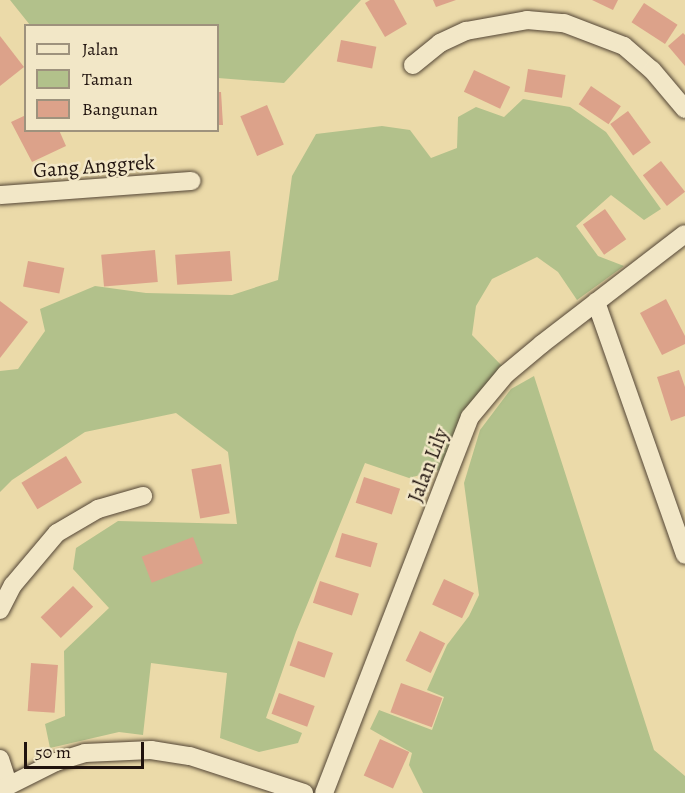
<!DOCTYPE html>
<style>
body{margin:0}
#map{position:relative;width:685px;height:793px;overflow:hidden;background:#ebdaa9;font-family:Alegreya,serif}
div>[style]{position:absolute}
.green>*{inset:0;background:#b2c18b}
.building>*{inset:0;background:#dca28a;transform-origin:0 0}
.roads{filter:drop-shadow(0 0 2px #534535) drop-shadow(0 0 2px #534535)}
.street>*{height:18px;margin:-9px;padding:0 9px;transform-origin:9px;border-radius:9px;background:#f2e7c7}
span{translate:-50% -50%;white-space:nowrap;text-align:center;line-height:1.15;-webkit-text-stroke:5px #f2e7c7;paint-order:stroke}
.street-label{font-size:21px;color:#20130e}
.legend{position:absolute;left:24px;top:24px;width:195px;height:108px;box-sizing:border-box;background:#f2e7c7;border:2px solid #9e927d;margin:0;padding:8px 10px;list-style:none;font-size:18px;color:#20130e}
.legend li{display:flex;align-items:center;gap:12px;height:30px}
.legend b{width:30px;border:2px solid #9e927d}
.scale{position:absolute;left:24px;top:742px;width:120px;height:27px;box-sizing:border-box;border:3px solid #20130e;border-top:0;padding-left:8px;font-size:18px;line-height:21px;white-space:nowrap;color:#20130e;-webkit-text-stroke:4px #f2e7c7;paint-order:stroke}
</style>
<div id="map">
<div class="green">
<i style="clip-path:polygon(10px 0,361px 0,284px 83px,218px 78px,218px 26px,30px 25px)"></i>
<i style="clip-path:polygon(523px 99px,570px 107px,606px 132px,661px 209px,644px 220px,611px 195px,576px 226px,598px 256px,624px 266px,577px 300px,558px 272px,537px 257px,492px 279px,476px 306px,472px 335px,502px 366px,462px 415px,439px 470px,409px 478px,365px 463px,296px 632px,266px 718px,302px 733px,298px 743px,259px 752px,220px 738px,227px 673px,151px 663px,143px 735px,119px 732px,50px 748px,45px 724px,65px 716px,64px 651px,109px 608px,73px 569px,76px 548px,118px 521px,237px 524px,228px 452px,176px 413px,85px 432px,12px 480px,0 492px,0 371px,18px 369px,45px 331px,40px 309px,95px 286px,146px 293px,232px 295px,278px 280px,292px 176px,316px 134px,382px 126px,410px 130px,431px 158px,457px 148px,458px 117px,476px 107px,504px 117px)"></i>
<i style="clip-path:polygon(534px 376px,654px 750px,685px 776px,685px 793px,423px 793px,409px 765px,412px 753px,370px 729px,379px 710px,432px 730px,444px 697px,427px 690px,447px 645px,469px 616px,479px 595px,464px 483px,480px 430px,511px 389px)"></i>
</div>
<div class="building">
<i style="clip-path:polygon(370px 0,394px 0,407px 24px,385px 37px,365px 3px)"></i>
<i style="clip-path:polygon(433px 0,456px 0,436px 7px)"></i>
<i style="clip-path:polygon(592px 0,618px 0,613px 10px)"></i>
<i style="left:644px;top:3px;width:40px;height:23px;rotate:33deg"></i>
<i style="clip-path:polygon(683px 33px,685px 35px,685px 66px,668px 46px)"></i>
<i style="clip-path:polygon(0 36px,24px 67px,0 86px)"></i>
<i style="left:341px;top:40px;width:36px;height:22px;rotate:11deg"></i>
<i style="left:528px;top:69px;width:38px;height:23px;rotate:9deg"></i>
<i style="left:474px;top:70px;width:40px;height:24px;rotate:25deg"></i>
<i style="left:591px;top:86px;width:36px;height:22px;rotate:34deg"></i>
<i style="clip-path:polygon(218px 92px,221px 92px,223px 125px,218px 125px)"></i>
<i style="left:267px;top:105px;width:43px;height:29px;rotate:67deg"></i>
<i style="left:628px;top:111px;width:39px;height:22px;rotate:54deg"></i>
<i style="clip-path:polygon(26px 115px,26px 130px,59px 130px,66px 146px,32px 162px,11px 122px)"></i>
<i style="left:661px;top:161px;width:39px;height:23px;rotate:52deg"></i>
<i style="left:605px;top:209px;width:37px;height:27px;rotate:55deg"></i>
<i style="left:155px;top:250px;width:32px;height:54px;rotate:85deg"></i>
<i style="left:230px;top:251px;width:30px;height:55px;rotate:86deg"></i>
<i style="left:28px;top:261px;width:37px;height:26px;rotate:11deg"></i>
<i style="clip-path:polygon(666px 299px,685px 336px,685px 344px,662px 355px,640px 313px)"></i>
<i style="clip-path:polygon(0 301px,28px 322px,0 358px)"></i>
<i style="clip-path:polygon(679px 370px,685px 387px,685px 416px,671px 421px,657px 377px)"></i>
<i style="left:66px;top:456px;width:31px;height:52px;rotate:59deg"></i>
<i style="left:221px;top:464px;width:50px;height:30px;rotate:80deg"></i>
<i style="left:364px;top:477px;width:38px;height:27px;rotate:18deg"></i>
<i style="left:342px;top:533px;width:37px;height:25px;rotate:16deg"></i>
<i style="left:193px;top:537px;width:28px;height:55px;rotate:69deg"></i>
<i style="left:444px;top:579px;width:33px;height:28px;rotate:25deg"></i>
<i style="left:320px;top:581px;width:41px;height:23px;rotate:18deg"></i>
<i style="left:73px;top:586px;width:29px;height:45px;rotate:46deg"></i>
<i style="left:420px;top:631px;width:28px;height:33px;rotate:26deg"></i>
<i style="left:298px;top:641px;width:37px;height:26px;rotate:19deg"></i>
<i style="left:31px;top:663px;width:27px;height:48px;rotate:4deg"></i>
<i style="left:401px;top:683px;width:44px;height:31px;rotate:20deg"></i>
<i style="left:279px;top:693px;width:38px;height:22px;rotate:20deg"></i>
<i style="left:380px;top:739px;width:32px;height:40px;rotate:24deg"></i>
</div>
<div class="roads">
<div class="street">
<i style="left:413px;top:65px;width:35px;rotate:-39deg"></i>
<i style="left:440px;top:43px;width:29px;rotate:-25deg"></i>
<i style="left:466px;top:31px;width:62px;rotate:-10.2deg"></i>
<i style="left:527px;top:20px;width:37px;rotate:5deg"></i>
<i style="left:564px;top:23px;width:64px;rotate:21deg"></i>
<i style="left:624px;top:46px;width:37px;rotate:41deg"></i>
<i style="left:652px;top:70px;width:51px;rotate:49.8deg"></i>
<i style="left:0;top:195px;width:192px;rotate:-4.2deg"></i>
<i style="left:596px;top:302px;width:268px;rotate:70.6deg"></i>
<i style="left:0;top:610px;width:28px;rotate:-63deg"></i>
<i style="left:13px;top:585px;width:68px;rotate:-49.8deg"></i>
<i style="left:57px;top:533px;width:48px;rotate:-30.3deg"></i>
<i style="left:98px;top:509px;width:47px;rotate:-16.1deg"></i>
<i style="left:0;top:759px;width:26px;rotate:72deg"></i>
<i style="left:0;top:790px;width:63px;rotate:-26.6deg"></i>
<i style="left:56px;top:762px;width:30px;rotate:-17deg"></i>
<i style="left:85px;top:753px;width:66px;rotate:-2.6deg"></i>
<i style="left:151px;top:750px;width:39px;rotate:9deg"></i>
<i style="left:190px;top:756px;width:120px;rotate:18deg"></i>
<i style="left:324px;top:793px;width:403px;rotate:-68.8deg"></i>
<i style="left:470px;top:417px;width:56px;rotate:-50.1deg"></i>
<i style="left:506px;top:374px;width:47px;rotate:-39.8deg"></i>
<i style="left:542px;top:344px;width:180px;rotate:-37.6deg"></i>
</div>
</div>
<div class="street-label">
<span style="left:94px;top:166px;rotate:-4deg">Gang Anggrek</span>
<span style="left:428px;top:465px;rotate:-69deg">Jalan Lily</span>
</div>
<ul class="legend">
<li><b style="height:8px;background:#f2e7c7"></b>Jalan</li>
<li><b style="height:16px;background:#b2c18b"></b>Taman</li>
<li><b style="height:16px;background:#dca28a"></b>Bangunan</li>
</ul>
<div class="scale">50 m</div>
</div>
